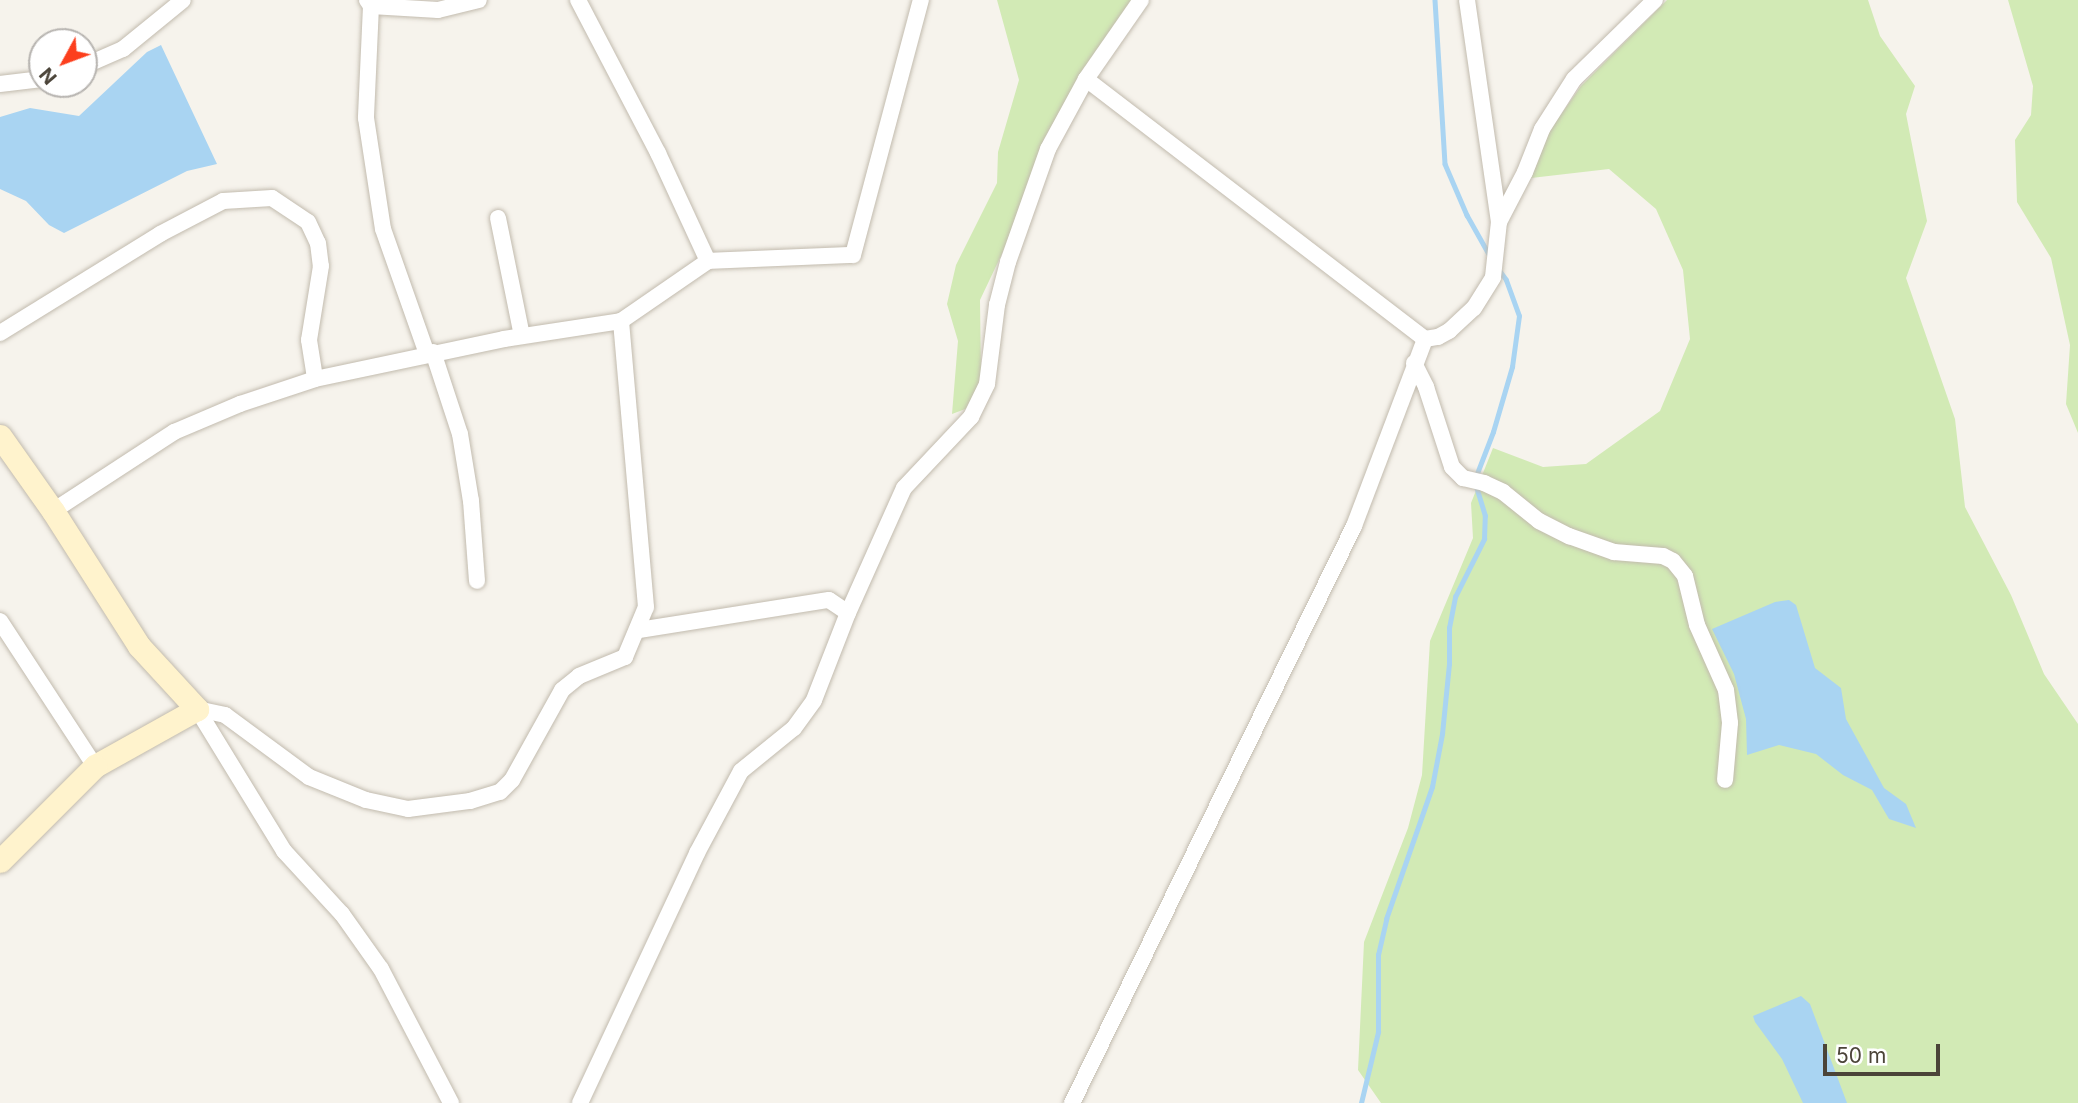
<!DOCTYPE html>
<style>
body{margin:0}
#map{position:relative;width:2078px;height:1103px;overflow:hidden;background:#f6f3ec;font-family:Inter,sans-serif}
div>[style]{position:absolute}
.green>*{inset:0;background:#d2eab5}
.water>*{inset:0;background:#a9d4f2}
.stream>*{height:4.5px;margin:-2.25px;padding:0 2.25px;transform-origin:2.25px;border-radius:2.25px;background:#a9d4f2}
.roads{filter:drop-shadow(0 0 2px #c2bbae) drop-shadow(0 0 2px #c2bbae)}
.street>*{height:16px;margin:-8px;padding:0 8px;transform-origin:8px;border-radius:8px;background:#fff}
.secondary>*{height:23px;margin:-11.5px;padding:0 11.5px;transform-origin:11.5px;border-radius:11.5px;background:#fff3cd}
span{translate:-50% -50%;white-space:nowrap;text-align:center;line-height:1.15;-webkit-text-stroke:7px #fff;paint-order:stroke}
.north{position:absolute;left:28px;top:28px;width:70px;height:70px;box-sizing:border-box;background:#fff;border:2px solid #b7b4b0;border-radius:50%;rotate:229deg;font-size:19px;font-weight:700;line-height:28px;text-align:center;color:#4b4439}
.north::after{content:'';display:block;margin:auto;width:24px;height:32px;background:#fc3f1d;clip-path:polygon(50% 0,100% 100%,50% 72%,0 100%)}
.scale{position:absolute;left:1823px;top:1044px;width:117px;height:32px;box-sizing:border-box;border:4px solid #4b4439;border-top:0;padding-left:9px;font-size:21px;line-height:24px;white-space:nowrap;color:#4b4439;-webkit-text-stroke:5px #fff;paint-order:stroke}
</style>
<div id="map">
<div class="green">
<i style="clip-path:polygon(997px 0,1134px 0,1082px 74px,1044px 139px,1018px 220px,980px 300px,981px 381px,968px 408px,952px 414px,958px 341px,947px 304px,956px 265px,997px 183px,998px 152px,1019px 80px)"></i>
<i style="clip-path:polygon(1667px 0,1868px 0,1880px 36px,1915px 86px,1906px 114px,1927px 221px,1906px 278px,1955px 419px,1965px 507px,2011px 595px,2044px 674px,2078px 724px,2078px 1103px,1381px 1103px,1358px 1070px,1364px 942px,1408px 828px,1422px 775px,1430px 641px,1473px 538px,1471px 503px,1493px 448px,1543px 467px,1586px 464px,1660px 411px,1690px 339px,1683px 270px,1656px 209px,1609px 169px,1531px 178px,1550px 130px,1581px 86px)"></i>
<i style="clip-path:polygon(2008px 0,2078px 0,2078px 433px,2066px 404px,2070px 345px,2051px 258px,2017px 202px,2015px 140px,2031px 115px,2033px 86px)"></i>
</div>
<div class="water">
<i style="clip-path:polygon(161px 45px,217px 164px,187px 171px,64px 233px,49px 225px,26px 201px,0 189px,0 117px,30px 108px,79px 116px,147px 52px)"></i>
<i style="clip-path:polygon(1789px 600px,1796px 605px,1815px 668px,1841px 688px,1846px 719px,1884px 788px,1906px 804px,1916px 828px,1889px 819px,1872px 790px,1843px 775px,1816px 754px,1779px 745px,1747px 755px,1746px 719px,1734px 674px,1712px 629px,1775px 602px)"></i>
<i style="clip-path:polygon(1801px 996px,1810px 1004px,1847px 1103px,1803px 1103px,1782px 1059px,1755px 1022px,1753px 1016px)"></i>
</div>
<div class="stream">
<i style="left:1435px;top:0;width:164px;rotate:86.5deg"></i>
<i style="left:1445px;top:164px;width:56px;rotate:66.7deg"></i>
<i style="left:1467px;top:215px;width:47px;rotate:60.7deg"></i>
<i style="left:1476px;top:476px;width:47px;rotate:-68.9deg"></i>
<i style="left:1493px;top:432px;width:68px;rotate:-73.7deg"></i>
<i style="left:1512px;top:367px;width:51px;rotate:-82.2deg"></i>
<i style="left:1519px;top:316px;width:38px;rotate:-110deg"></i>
<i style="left:1506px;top:280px;width:14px;rotate:-126deg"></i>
<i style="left:1361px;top:1103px;width:73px;rotate:-76.5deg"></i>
<i style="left:1378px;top:1032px;width:77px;rotate:-90deg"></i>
<i style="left:1378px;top:955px;width:37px;rotate:-77deg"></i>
<i style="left:1386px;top:919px;width:140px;rotate:-70.8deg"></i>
<i style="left:1432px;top:787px;width:54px;rotate:-79.3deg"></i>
<i style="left:1442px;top:734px;width:70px;rotate:-84.3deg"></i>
<i style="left:1449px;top:664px;width:36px;rotate:-90deg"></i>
<i style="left:1449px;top:628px;width:32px;rotate:-79deg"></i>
<i style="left:1455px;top:597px;width:65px;rotate:-63.4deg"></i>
<i style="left:1484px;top:539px;width:23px;rotate:-88deg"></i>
<i style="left:1485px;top:516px;width:34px;rotate:-107deg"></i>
</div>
<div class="roads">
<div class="street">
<i style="left:367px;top:0;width:7px;rotate:56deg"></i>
<i style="left:371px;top:6px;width:112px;rotate:92.6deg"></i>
<i style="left:366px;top:118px;width:112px;rotate:81.3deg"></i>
<i style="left:383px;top:229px;width:133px;rotate:70.6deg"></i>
<i style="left:578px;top:0;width:173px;rotate:62.4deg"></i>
<i style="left:658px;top:153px;width:119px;rotate:65.2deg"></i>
<i style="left:371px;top:6px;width:67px;rotate:3.4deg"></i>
<i style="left:438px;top:10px;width:42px;rotate:-13.7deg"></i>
<i style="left:84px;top:66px;width:43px;rotate:-23.6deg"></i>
<i style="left:123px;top:49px;width:77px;rotate:-39.2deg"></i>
<i style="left:1086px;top:79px;width:427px;rotate:37.5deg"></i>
<i style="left:1425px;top:339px;width:13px;rotate:-9deg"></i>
<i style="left:1438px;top:337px;width:13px;rotate:-29deg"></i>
<i style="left:1449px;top:331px;width:34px;rotate:-43deg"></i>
<i style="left:1474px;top:308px;width:36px;rotate:-58deg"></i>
<i style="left:1493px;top:277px;width:55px;rotate:-83.8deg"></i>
<i style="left:1499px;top:222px;width:224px;rotate:-98.2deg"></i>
<i style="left:0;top:84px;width:42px;rotate:-6.8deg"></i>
<i style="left:498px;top:218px;width:120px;rotate:78.5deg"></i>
<i style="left:1499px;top:222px;width:56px;rotate:-62.5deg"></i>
<i style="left:1525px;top:172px;width:46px;rotate:-68.4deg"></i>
<i style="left:1542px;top:129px;width:59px;rotate:-57.4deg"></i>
<i style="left:1574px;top:79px;width:113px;rotate:-44.3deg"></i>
<i style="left:0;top:333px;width:188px;rotate:-31.7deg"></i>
<i style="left:160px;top:234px;width:71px;rotate:-27.6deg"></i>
<i style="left:223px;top:201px;width:49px;rotate:-3.5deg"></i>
<i style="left:272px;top:198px;width:43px;rotate:33.7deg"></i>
<i style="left:308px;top:222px;width:23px;rotate:65deg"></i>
<i style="left:318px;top:243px;width:23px;rotate:83deg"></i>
<i style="left:321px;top:266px;width:75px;rotate:99.2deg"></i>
<i style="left:309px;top:340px;width:39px;rotate:81deg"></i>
<i style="left:433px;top:352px;width:86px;rotate:71.8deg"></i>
<i style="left:460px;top:434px;width:68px;rotate:80.7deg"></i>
<i style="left:471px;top:501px;width:80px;rotate:85.7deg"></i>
<i style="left:1414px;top:363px;width:27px;rotate:63deg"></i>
<i style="left:1426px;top:387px;width:84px;rotate:72deg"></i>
<i style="left:1452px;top:467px;width:16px;rotate:45deg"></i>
<i style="left:1463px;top:478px;width:22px;rotate:13deg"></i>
<i style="left:1484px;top:483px;width:21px;rotate:25deg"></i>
<i style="left:1503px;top:492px;width:46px;rotate:38.9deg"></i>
<i style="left:1539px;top:521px;width:34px;rotate:27deg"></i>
<i style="left:1569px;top:536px;width:48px;rotate:19.6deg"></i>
<i style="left:1614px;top:552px;width:49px;rotate:4.7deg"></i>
<i style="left:1663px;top:556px;width:11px;rotate:27deg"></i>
<i style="left:1673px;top:561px;width:19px;rotate:51deg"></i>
<i style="left:1685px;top:576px;width:50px;rotate:76.2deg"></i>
<i style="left:1697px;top:625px;width:71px;rotate:66deg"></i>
<i style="left:1726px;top:690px;width:33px;rotate:83deg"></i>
<i style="left:1730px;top:723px;width:57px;rotate:95deg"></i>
<i style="left:53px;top:511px;width:145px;rotate:-33.1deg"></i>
<i style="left:174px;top:432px;width:72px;rotate:-23deg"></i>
<i style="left:240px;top:404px;width:79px;rotate:-18.4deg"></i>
<i style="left:315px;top:379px;width:193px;rotate:-11.9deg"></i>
<i style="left:504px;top:339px;width:118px;rotate:-8.7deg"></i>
<i style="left:621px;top:321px;width:106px;rotate:-34.6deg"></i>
<i style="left:708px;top:261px;width:145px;rotate:-2.4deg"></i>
<i style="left:853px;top:255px;width:264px;rotate:-75.1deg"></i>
<i style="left:0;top:621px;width:173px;rotate:56.8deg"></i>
<i style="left:639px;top:630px;width:192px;rotate:-9deg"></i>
<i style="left:829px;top:600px;width:23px;rotate:34deg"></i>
<i style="left:197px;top:709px;width:29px;rotate:12deg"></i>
<i style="left:225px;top:715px;width:104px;rotate:36.4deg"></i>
<i style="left:309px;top:777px;width:61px;rotate:22deg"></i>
<i style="left:366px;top:800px;width:43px;rotate:12.1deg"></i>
<i style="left:408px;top:809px;width:63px;rotate:-7.4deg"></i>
<i style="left:470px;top:801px;width:31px;rotate:-17deg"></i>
<i style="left:500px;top:792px;width:17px;rotate:-45deg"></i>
<i style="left:512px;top:780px;width:103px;rotate:-60.9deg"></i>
<i style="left:562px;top:690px;width:22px;rotate:-39deg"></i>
<i style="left:579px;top:676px;width:50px;rotate:-22.4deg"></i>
<i style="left:625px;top:657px;width:54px;rotate:-67.2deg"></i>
<i style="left:646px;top:607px;width:287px;rotate:-95deg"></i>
<i style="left:197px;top:709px;width:167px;rotate:58.5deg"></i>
<i style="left:284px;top:851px;width:86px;rotate:47.4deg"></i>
<i style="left:342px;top:914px;width:67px;rotate:54.7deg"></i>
<i style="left:381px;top:969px;width:151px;rotate:62.4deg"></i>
<i style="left:580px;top:1103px;width:276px;rotate:-64.9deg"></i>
<i style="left:697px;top:853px;width:93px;rotate:-61.8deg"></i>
<i style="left:741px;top:771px;width:68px;rotate:-39.1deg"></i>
<i style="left:794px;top:728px;width:34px;rotate:-54deg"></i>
<i style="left:814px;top:700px;width:93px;rotate:-68.7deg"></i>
<i style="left:848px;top:613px;width:137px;rotate:-65.9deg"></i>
<i style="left:904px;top:488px;width:98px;rotate:-46.7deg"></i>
<i style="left:971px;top:417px;width:37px;rotate:-64deg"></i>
<i style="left:987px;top:384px;width:80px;rotate:-82.8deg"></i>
<i style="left:997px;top:305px;width:44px;rotate:-75.7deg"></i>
<i style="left:1008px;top:262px;width:120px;rotate:-70.5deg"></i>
<i style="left:1048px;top:149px;width:80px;rotate:-61.5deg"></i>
<i style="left:1086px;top:79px;width:96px;rotate:-55.2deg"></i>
<i style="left:1072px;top:1103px;width:642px;rotate:-63.95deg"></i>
<i style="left:1354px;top:526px;width:200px;rotate:-69.2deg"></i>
</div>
<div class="secondary">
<i style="left:0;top:436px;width:92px;rotate:54.8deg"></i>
<i style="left:53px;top:511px;width:160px;rotate:57.5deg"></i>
<i style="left:139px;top:646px;width:86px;rotate:47.4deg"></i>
<i style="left:197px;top:709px;width:117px;rotate:150.8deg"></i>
<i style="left:95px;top:766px;width:134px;rotate:135deg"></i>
</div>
</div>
<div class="north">N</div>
<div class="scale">50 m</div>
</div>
